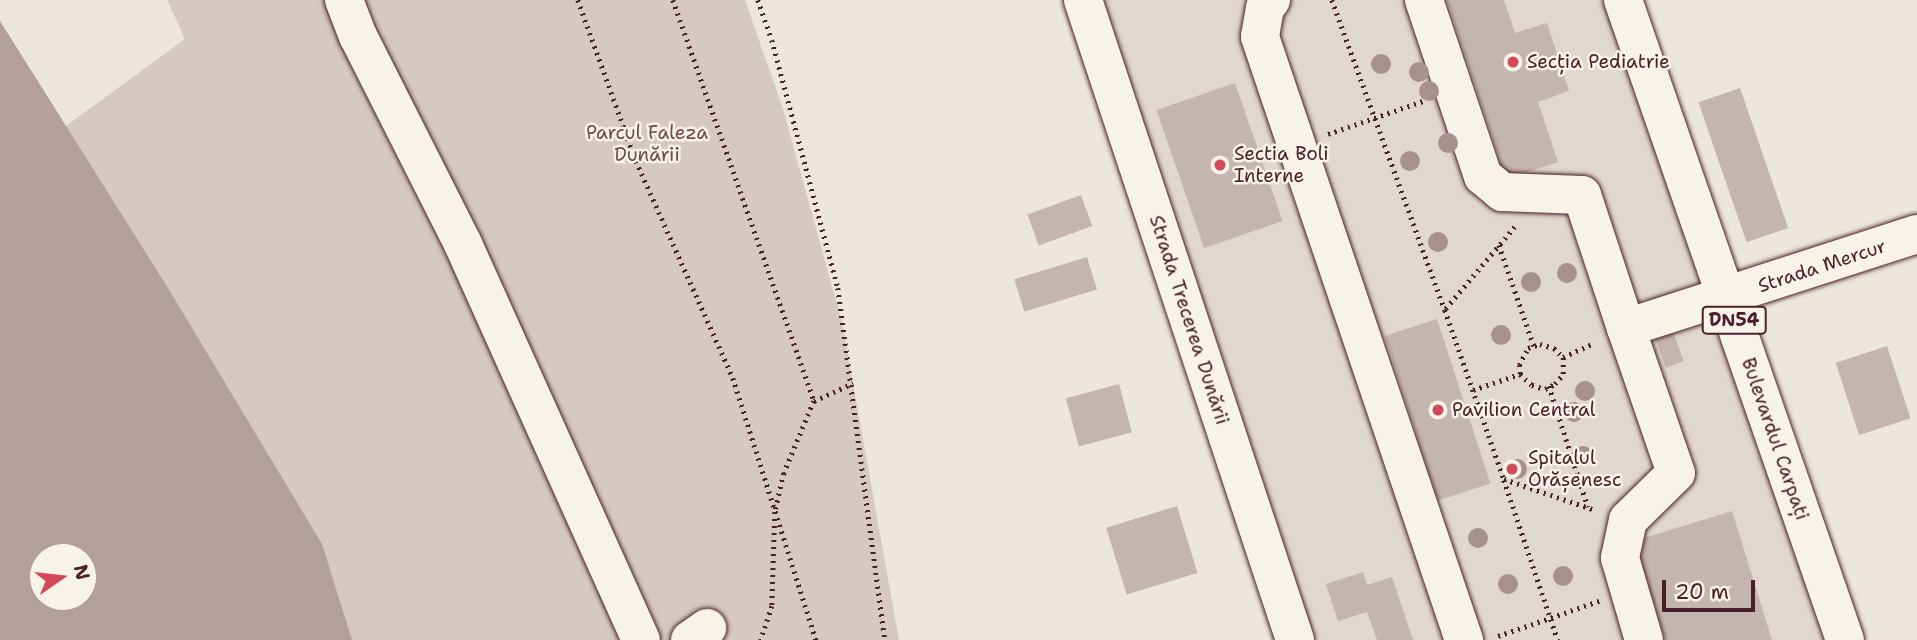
<!DOCTYPE html>
<meta charset="utf-8">
<style>
body{margin:0}
#map{position:relative;width:1917px;height:640px;overflow:hidden;background:#ece6dd;font-family:"Shantell Sans",sans-serif}
div>[style]{position:absolute}
.built>*{inset:0;background:#e0d7d0}
.green>*{inset:0;background:#d5c9c2}
.water>*{inset:0;background:#b39f9d}
.building>*{inset:0;background:#c4b5b0;transform-origin:0 0}
.path>*{height:4.5px;margin-top:-2.25px;transform-origin:0;background:repeating-linear-gradient(90deg,#4a1f2b 0 2px,transparent 0 7px)}
.roads{filter:drop-shadow(0 0 2px #4a1f2b) drop-shadow(0 0 2px #4a1f2b)}
.minor>*{height:38px;margin:-19px;padding:0 19px;transform-origin:19px;border-radius:19px;background:#f7f3e8}
.major>*{height:38px;margin:-19px;padding:0 19px;transform-origin:19px;border-radius:19px;background:#f7f3e8}
.trees>*{width:20px;height:20px;margin:-10px;border-radius:50%;background:#a69090}
.dots>*{width:19px;height:19px;translate:-50% -50%;box-sizing:border-box;border:4px solid #f7f3e8;border-radius:50%}
span{translate:-50% -50%;white-space:nowrap;text-align:center;line-height:1.15;-webkit-text-stroke:5px #f7f3e8;paint-order:stroke}
.shield-label span{padding:2px 5px;background:#f7f3e8;border:2px solid;border-radius:5px;-webkit-text-stroke-width:0}
.shield-label{font-size:18px;color:#4a1f2b;font-weight:700}
.poi-label{font-size:19px;color:#4a1f2b}
.left{translate:0 -50%;text-align:left}
.park-label{font-size:19px;color:#6d4a51}
.street-label{font-size:19px;color:#4a1f2b}
.north{position:absolute;left:28px;top:542px;width:70px;height:70px;box-sizing:border-box;background:#f7f3e8;border:2px solid #b29e9c;border-radius:50%;rotate:76deg;font-size:19px;font-weight:700;line-height:28px;text-align:center;color:#4a1f2b}
.north::after{content:'';display:block;margin:auto;width:24px;height:32px;background:#d1495b;clip-path:polygon(50% 0,100% 100%,50% 72%,0 100%)}
.scale{position:absolute;left:1662px;top:580px;width:93px;height:32px;box-sizing:border-box;border:4px solid #4a1f2b;border-top:0;padding-left:9px;font-size:21px;line-height:24px;white-space:nowrap;color:#4a1f2b;-webkit-text-stroke:5px #f7f3e8;paint-order:stroke}
</style>
<div id="map">
<div class="built">
<i style="clip-path:polygon(1083px 0,1623px 0,1845px 640px,1295px 640px)"></i>
</div>
<div class="green">
<i style="clip-path:polygon(167px 0,745px 0,783px 109px,842px 322px,899px 640px,347px 640px,322px 544px,66px 126px,185px 39px)"></i>
</div>
<div class="water">
<i style="clip-path:polygon(evenodd,0 21px,168px 288px,322px 544px,352px 640px,0 640px,0 21px,42px 556px,84px 556px,84px 598px,42px 598px,42px 556px)"></i>
</div>
<div class="building">
<i style="clip-path:polygon(1447px 0,1504px 0,1515px 33px,1547px 23px,1569px 91px,1538px 102px,1558px 162px,1506px 179px)"></i>
<i style="left:1235px;top:83px;width:146px;height:83px;rotate:71deg"></i>
<i style="left:1740px;top:88px;width:148px;height:44px;rotate:71deg"></i>
<i style="left:1081px;top:195px;width:33px;height:57px;rotate:70deg"></i>
<i style="left:1087px;top:257px;width:34px;height:76px;rotate:73deg"></i>
<i style="left:1668px;top:318px;width:46px;height:19px;rotate:70deg"></i>
<i style="left:1437px;top:319px;width:173px;height:55px;rotate:72deg"></i>
<i style="left:1887px;top:346px;width:76px;height:54px;rotate:72deg"></i>
<i style="left:1119px;top:384px;width:50px;height:55px;rotate:75deg"></i>
<i style="left:1177px;top:506px;width:70px;height:74px;rotate:73deg"></i>
<i style="clip-path:polygon(1732px 511px,1772px 640px,1665px 640px,1634px 541px)"></i>
<i style="clip-path:polygon(1363px 572px,1367px 585px,1392px 577px,1413px 640px,1377px 640px,1367px 612px,1338px 621px,1326px 584px)"></i>
</div>
<div class="path">
<i style="left:578px;top:0;width:171px;rotate:70.2deg"></i>
<i style="left:636px;top:161px;width:238px;rotate:65.9deg"></i>
<i style="left:733px;top:378px;width:275px;rotate:72.4deg"></i>
<i style="left:673px;top:0;width:425px;rotate:70.6deg"></i>
<i style="left:814px;top:401px;width:78px;rotate:112.6deg"></i>
<i style="left:784px;top:473px;width:40px;rotate:103deg"></i>
<i style="left:775px;top:512px;width:94px;rotate:91.8deg"></i>
<i style="left:772px;top:606px;width:36px;rotate:108deg"></i>
<i style="left:758px;top:0;width:42px;rotate:70.7deg"></i>
<i style="left:772px;top:40px;width:257px;rotate:75.1deg"></i>
<i style="left:838px;top:288px;width:355px;rotate:82.4deg"></i>
<i style="left:1332px;top:0;width:330px;rotate:70deg"></i>
<i style="left:1328px;top:134px;width:101px;rotate:-19.2deg"></i>
<i style="left:1515px;top:227px;width:109px;rotate:130.1deg"></i>
<i style="left:1445px;top:310px;width:179px;rotate:70.8deg"></i>
<i style="left:1504px;top:479px;width:96px;rotate:18.8deg"></i>
<i style="left:1499px;top:245px;width:107px;rotate:70.9deg"></i>
<i style="left:1520px;top:374px;width:16px;rotate:43deg"></i>
<i style="left:1532px;top:385px;width:14px;rotate:17deg"></i>
<i style="left:1545px;top:389px;width:11px;rotate:-27deg"></i>
<i style="left:1555px;top:384px;width:13px;rotate:-51deg"></i>
<i style="left:1563px;top:374px;width:17px;rotate:-90deg"></i>
<i style="left:1549px;top:386px;width:127px;rotate:72.1deg"></i>
<i style="left:1473px;top:390px;width:50px;rotate:-18.8deg"></i>
<i style="left:1520px;top:374px;width:9px;rotate:-96deg"></i>
<i style="left:1519px;top:365px;width:19px;rotate:-62deg"></i>
<i style="left:1528px;top:348px;width:13px;rotate:-18deg"></i>
<i style="left:1540px;top:344px;width:15px;rotate:16deg"></i>
<i style="left:1554px;top:348px;width:13px;rotate:45deg"></i>
<i style="left:1563px;top:357px;width:34px;rotate:-24deg"></i>
<i style="left:814px;top:401px;width:43px;rotate:-24.8deg"></i>
<i style="left:1504px;top:480px;width:169px;rotate:71.4deg"></i>
<i style="left:1498px;top:636px;width:107px;rotate:-19.1deg"></i>
</div>
<div class="roads">
<div class="minor">
<i style="left:344px;top:0;width:39px;rotate:69deg"></i>
<i style="left:358px;top:36px;width:233px;rotate:63.2deg"></i>
<i style="left:463px;top:244px;width:434px;rotate:65.8deg"></i>
<i style="left:1083px;top:0;width:674px;rotate:71.67deg"></i>
<i style="left:1271px;top:0;width:10px;rotate:127deg"></i>
<i style="left:1265px;top:8px;width:29px;rotate:100deg"></i>
<i style="left:1260px;top:37px;width:637px;rotate:71.31deg"></i>
<i style="left:1424px;top:0;width:186px;rotate:71.5deg"></i>
<i style="left:1483px;top:176px;width:25px;rotate:40deg"></i>
<i style="left:1502px;top:192px;width:80px;rotate:2.1deg"></i>
<i style="left:1582px;top:195px;width:140px;rotate:71.7deg"></i>
<i style="left:1626px;top:328px;width:306px;rotate:-17.9deg"></i>
<i style="left:1626px;top:328px;width:153px;rotate:71deg"></i>
<i style="left:1676px;top:473px;width:67px;rotate:135.6deg"></i>
<i style="left:1628px;top:520px;width:39px;rotate:102deg"></i>
<i style="left:1620px;top:558px;width:85px;rotate:73.7deg"></i>
<i style="left:690px;top:640px;width:21px;rotate:-35deg"></i>
</div>
<div class="major">
<i style="left:1623px;top:0;width:677px;rotate:70.87deg"></i>
</div>
</div>
<div class="trees">
<i style="left:1381px;top:64px"></i>
<i style="left:1419px;top:72px"></i>
<i style="left:1429px;top:91px"></i>
<i style="left:1448px;top:143px"></i>
<i style="left:1410px;top:161px"></i>
<i style="left:1438px;top:242px"></i>
<i style="left:1567px;top:273px"></i>
<i style="left:1531px;top:282px"></i>
<i style="left:1501px;top:335px"></i>
<i style="left:1585px;top:391px"></i>
<i style="left:1574px;top:412px"></i>
<i style="left:1583px;top:456px"></i>
<i style="left:1517px;top:469px"></i>
<i style="left:1478px;top:538px"></i>
<i style="left:1563px;top:576px"></i>
<i style="left:1508px;top:584px"></i>
</div>
<div class="dots">
<i style="left:1513px;top:62px;background:#d1495b"></i>
<i style="left:1220px;top:165px;background:#d1495b"></i>
<i style="left:1438px;top:410px;background:#d1495b"></i>
<i style="left:1512px;top:469px;background:#d1495b"></i>
</div>
<div class="shield-label">
<span style="left:1734px;top:320px">DN54</span>
</div>
<div class="poi-label">
<span class="left" style="left:1527px;top:62px">Secția Pediatrie</span>
<span class="left" style="left:1234px;top:165px">Sectia Boli<br>Interne</span>
<span class="left" style="left:1452px;top:410px">Pavilion Central</span>
<span class="left" style="left:1528px;top:469px">Spitalul<br>Orășenesc</span>
</div>
<div class="park-label">
<span style="left:647px;top:144px">Parcul Faleza<br>Dunării</span>
</div>
<div class="street-label">
<span style="left:1822px;top:266px;rotate:-18deg">Strada Mercur</span>
<span style="left:1189px;top:320px;rotate:72deg">Strada Trecerea Dunării</span>
<span style="left:1775px;top:439px;rotate:71deg">Bulevardul Carpați</span>
</div>
<div class="north">N</div>
<div class="scale">20 m</div>
</div>
